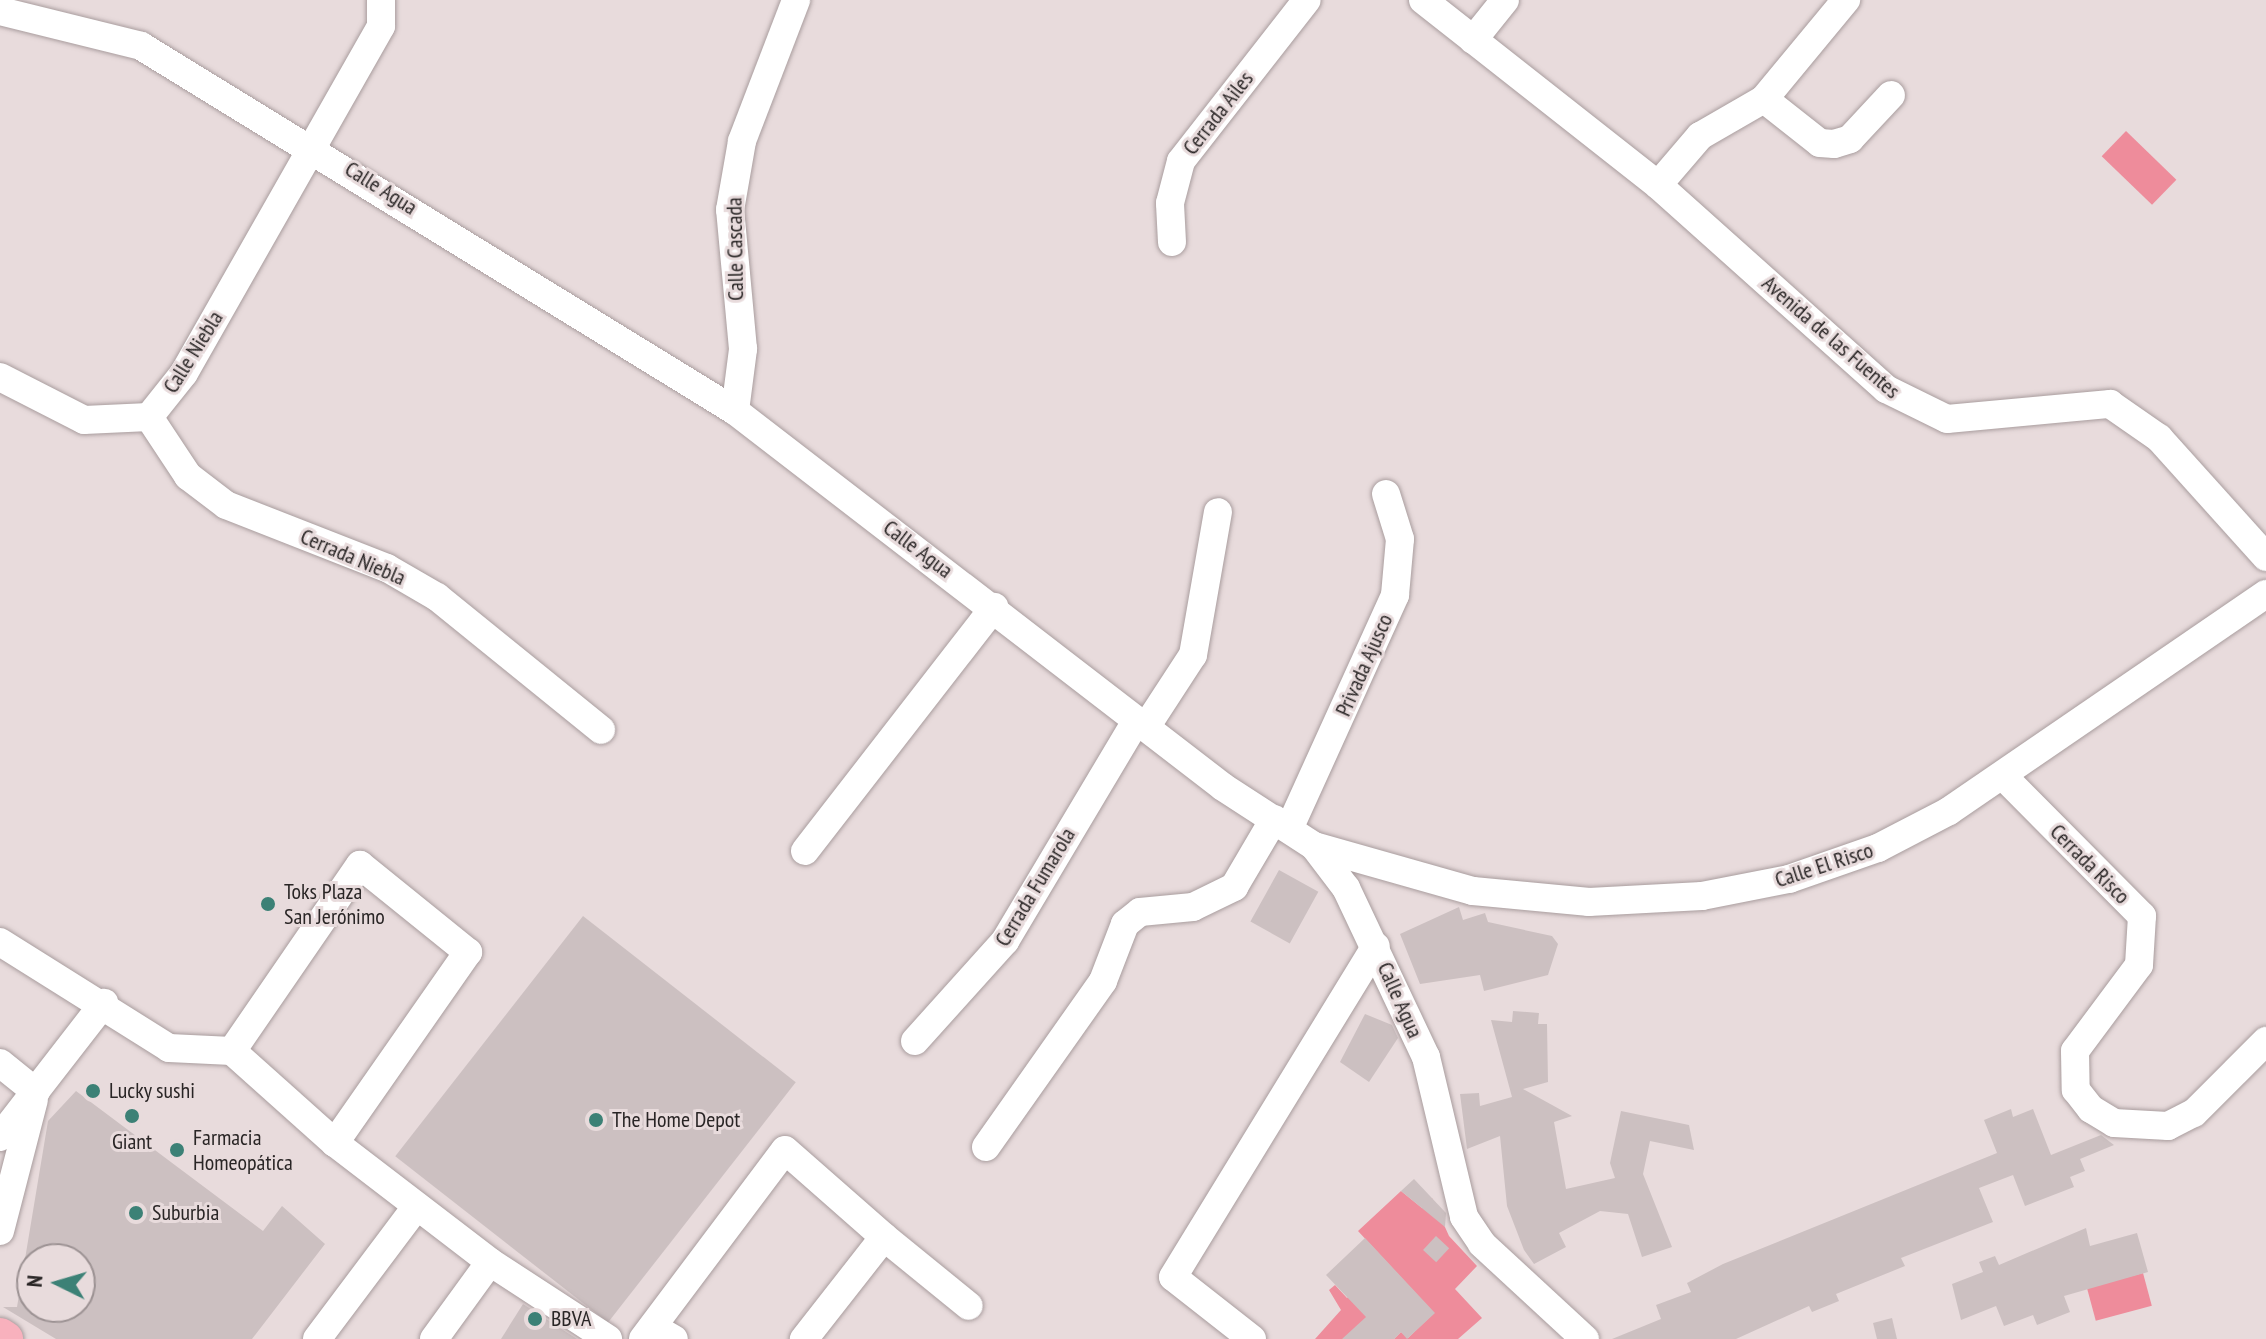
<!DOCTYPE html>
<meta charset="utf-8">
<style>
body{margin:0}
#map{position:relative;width:2266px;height:1339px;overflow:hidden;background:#e8dbdc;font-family:"PT Sans Narrow",sans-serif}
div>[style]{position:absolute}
.green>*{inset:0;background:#ee8c9b;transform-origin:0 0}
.building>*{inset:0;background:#ccc0c1;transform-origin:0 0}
.roads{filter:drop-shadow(0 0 2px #a99d9e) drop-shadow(0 0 2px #a99d9e)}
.minor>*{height:28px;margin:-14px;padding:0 14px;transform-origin:14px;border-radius:14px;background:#fff}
.major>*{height:36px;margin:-18px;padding:0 18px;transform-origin:18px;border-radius:18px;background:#f8b1bd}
.dots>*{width:22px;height:22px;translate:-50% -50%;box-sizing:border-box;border:4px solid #e8dbdc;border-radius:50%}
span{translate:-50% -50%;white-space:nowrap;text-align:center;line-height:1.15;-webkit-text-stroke:6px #e8dbdc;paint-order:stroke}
.street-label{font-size:22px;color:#292525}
.poi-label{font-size:22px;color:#292525}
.left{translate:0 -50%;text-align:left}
.north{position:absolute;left:16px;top:1243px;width:80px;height:80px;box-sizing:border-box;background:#e8dbdc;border:2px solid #9c9293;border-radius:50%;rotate:275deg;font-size:22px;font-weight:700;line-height:32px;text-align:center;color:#292525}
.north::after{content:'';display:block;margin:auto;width:28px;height:36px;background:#3c8176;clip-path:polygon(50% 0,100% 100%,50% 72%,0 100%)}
</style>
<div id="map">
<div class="green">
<i style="left:2126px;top:131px;width:70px;height:35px;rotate:44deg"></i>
<i style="clip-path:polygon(1401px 1191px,1422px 1208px,1432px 1198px,1449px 1236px,1477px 1266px,1455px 1289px,1482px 1318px,1458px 1339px,1394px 1339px,1401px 1332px,1408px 1338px,1434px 1313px,1358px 1231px)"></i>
<i style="left:2143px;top:1273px;width:34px;height:58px;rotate:75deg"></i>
<i style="clip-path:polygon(1335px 1285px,1347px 1298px,1359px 1287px,1377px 1306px,1348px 1339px,1315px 1339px,1341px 1310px,1329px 1290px)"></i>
</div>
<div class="building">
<i style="left:1279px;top:870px;width:45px;height:59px;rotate:29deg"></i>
<i style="clip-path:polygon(1459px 907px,1463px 920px,1485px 913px,1488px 922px,1552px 936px,1558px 944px,1548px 975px,1484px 991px,1480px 975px,1420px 984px,1400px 934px)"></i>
<i style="left:583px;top:916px;width:270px;height:305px;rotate:38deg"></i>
<i style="clip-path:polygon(1513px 1011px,1539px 1013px,1538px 1024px,1547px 1024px,1548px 1082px,1523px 1089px,1572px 1116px,1554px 1122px,1566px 1189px,1615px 1178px,1610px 1163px,1621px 1111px,1689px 1125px,1694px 1150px,1650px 1141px,1643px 1174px,1672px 1247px,1642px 1257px,1628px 1214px,1600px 1211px,1559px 1233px,1566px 1247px,1534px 1264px,1524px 1250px,1507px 1206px,1500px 1136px,1467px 1149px,1460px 1094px,1479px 1093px,1480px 1106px,1512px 1097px,1491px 1020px,1512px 1022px)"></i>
<i style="clip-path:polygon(1365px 1014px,1392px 1025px,1398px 1038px,1369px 1082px,1340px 1062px)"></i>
<i style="clip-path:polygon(76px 1091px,263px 1231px,282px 1206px,325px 1244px,252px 1339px,56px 1339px,3px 1307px,17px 1307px,23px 1271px,32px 1272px,32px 1307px,80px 1307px,80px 1259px,25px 1259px,48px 1121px)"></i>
<i style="clip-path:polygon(2011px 1109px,2013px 1117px,2033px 1109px,2051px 1155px,2101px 1135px,2114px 1145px,2080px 1159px,2085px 1171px,2070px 1177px,2074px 1187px,2025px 1206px,2013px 1175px,1979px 1188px,1993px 1222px,1901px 1258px,1905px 1266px,1836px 1294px,1839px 1301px,1812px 1312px,1809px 1306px,1736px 1339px,1612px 1339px,1661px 1319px,1656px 1305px,1691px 1292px,1687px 1283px,1723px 1264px,1997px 1153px,1984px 1120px)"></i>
<i style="clip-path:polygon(1414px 1179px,1446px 1213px,1445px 1227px,1401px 1191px)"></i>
<i style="clip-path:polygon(2086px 1228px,2090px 1246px,2137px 1233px,2148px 1272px,2064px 1296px,2070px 1312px,2037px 1325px,2033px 1315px,2004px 1326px,1996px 1306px,1961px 1320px,1952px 1284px,1983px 1272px,1979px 1262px,1995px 1256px,1999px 1265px)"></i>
<i style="left:1436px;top:1236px;width:18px;height:19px;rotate:43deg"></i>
<i style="clip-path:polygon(1365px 1238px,1435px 1313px,1407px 1339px,1401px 1332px,1394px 1339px,1342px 1339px,1366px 1317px,1326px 1275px)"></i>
<i style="clip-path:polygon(523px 1304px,577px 1339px,501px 1339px)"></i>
<i style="clip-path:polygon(1892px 1318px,1897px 1339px,1877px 1339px,1873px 1323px)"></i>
</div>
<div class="roads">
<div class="minor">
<i style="left:1423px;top:0;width:299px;rotate:38.2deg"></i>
<i style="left:1658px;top:185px;width:306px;rotate:41.8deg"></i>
<i style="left:1886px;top:389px;width:68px;rotate:26.2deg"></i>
<i style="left:1947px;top:419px;width:164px;rotate:-5.3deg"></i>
<i style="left:2110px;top:404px;width:60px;rotate:34.8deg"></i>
<i style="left:2159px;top:438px;width:160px;rotate:48deg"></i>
<i style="left:0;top:11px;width:145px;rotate:13.9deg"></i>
<i style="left:141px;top:46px;width:697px;rotate:31.57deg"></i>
<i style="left:735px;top:411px;width:616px;rotate:37.61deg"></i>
<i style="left:1223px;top:787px;width:108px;rotate:33deg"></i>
<i style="left:1314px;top:846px;width:53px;rotate:52.7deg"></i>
<i style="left:1346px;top:888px;width:187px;rotate:64.7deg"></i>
<i style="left:1426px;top:1057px;width:164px;rotate:76.6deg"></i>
<i style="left:1464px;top:1217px;width:32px;rotate:56deg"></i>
<i style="left:1482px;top:1244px;width:140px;rotate:42.7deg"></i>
<i style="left:1473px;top:40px;width:51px;rotate:-51.3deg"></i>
<i style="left:1764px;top:99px;width:71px;rotate:38.2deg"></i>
<i style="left:1820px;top:143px;width:14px;rotate:4deg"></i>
<i style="left:1834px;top:144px;width:17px;rotate:-17deg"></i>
<i style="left:1850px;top:139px;width:60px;rotate:-47deg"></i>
<i style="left:1658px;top:185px;width:65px;rotate:-49.4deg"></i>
<i style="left:1700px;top:136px;width:74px;rotate:-30deg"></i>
<i style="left:1764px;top:99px;width:129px;rotate:-50.4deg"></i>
<i style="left:1172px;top:242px;width:39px;rotate:-93deg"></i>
<i style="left:1170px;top:203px;width:43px;rotate:-75.3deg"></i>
<i style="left:1181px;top:161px;width:204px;rotate:-52deg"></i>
<i style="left:0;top:377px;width:94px;rotate:27.1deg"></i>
<i style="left:84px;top:420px;width:65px;rotate:-2.6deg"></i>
<i style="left:149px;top:417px;width:56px;rotate:-51.5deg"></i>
<i style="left:184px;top:373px;width:399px;rotate:-60.4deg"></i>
<i style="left:381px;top:26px;width:26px;rotate:-90deg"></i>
<i style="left:735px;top:411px;width:63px;rotate:-82.6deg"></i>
<i style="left:743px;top:349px;width:140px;rotate:-95.3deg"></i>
<i style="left:730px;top:210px;width:70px;rotate:-80.1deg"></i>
<i style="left:742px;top:141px;width:151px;rotate:-69deg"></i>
<i style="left:149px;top:417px;width:71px;rotate:56.5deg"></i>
<i style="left:188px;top:476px;width:48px;rotate:37.3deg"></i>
<i style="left:226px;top:505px;width:173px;rotate:21.4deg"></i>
<i style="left:387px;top:568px;width:58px;rotate:30.1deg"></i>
<i style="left:437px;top:597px;width:211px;rotate:39deg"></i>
<i style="left:1146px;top:727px;width:86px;rotate:-56.9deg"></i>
<i style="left:1193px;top:655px;width:145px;rotate:-80.1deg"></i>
<i style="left:2004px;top:777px;width:196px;rotate:45.2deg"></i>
<i style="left:2142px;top:916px;width:49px;rotate:93.5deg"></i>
<i style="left:2139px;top:965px;width:107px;rotate:126.7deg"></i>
<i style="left:2075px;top:1051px;width:39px;rotate:89deg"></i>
<i style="left:2076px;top:1090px;width:24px;rotate:52deg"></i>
<i style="left:2091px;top:1109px;width:27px;rotate:31deg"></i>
<i style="left:2114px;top:1123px;width:54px;rotate:3.2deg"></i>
<i style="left:2168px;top:1126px;width:29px;rotate:-27deg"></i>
<i style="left:2194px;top:1113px;width:102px;rotate:-45deg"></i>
<i style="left:1289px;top:829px;width:257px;rotate:-65.6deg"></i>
<i style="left:1395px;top:595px;width:56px;rotate:-84.9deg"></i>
<i style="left:1400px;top:539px;width:47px;rotate:-107.3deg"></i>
<i style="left:1314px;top:846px;width:165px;rotate:15.8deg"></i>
<i style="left:1473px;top:891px;width:117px;rotate:5.4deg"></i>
<i style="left:1589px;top:902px;width:113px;rotate:-3deg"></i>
<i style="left:1702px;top:896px;width:89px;rotate:-11.1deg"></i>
<i style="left:1789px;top:879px;width:94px;rotate:-19.2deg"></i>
<i style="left:1878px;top:848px;width:80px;rotate:-27.5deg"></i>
<i style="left:1949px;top:811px;width:384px;rotate:-34.4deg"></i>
<i style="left:805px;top:851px;width:309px;rotate:-52.2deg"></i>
<i style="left:0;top:942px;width:199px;rotate:32.1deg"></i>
<i style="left:169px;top:1048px;width:63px;rotate:2.7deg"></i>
<i style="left:232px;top:1051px;width:138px;rotate:41.8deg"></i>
<i style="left:335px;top:1143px;width:195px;rotate:37.5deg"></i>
<i style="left:490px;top:1262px;width:141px;rotate:33.1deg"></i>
<i style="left:915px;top:1041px;width:135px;rotate:-48deg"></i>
<i style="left:1005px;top:941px;width:257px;rotate:-59.2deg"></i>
<i style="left:232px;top:1051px;width:226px;rotate:-55.5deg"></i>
<i style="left:360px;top:865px;width:139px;rotate:38.9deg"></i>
<i style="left:468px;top:952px;width:233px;rotate:124.9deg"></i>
<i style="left:0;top:1063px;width:46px;rotate:38.9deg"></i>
<i style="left:0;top:1137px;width:170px;rotate:-52.2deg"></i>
<i style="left:986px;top:1147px;width:203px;rotate:-54.8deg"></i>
<i style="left:1103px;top:981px;width:61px;rotate:-68.9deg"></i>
<i style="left:1125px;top:924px;width:19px;rotate:-39deg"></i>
<i style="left:1140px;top:912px;width:53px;rotate:-5.4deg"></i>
<i style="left:1193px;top:907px;width:46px;rotate:-26deg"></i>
<i style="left:1234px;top:887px;width:79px;rotate:-59.5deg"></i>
<i style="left:0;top:1231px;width:135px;rotate:-75.5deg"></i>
<i style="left:884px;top:1237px;width:109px;rotate:39.1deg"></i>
<i style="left:653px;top:1327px;width:24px;rotate:30deg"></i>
<i style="left:317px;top:1339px;width:166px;rotate:-53.1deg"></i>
<i style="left:434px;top:1339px;width:95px;rotate:-54deg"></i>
<i style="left:643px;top:1339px;width:236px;rotate:-53.1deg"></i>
<i style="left:785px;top:1150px;width:132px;rotate:41.3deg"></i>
<i style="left:884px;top:1237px;width:130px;rotate:128.1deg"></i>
<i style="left:1252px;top:1339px;width:100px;rotate:-141.9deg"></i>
<i style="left:1173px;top:1277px;width:388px;rotate:-58.5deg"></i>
</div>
<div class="major">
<i style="left:0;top:1336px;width:6px;rotate:31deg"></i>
</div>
</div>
<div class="dots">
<i style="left:268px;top:904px;background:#3c8176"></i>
<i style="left:93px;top:1091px;background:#3c8176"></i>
<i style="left:132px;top:1116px;background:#3c8176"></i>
<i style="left:596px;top:1120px;background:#3c8176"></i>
<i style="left:177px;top:1150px;background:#3c8176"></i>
<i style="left:136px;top:1213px;background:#3c8176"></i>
<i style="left:535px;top:1319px;background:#3c8176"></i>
</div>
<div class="street-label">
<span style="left:1218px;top:113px;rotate:-52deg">Cerrada Ailes</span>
<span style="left:381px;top:188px;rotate:32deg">Calle Agua</span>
<span style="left:735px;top:249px;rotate:-91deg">Calle Cascada</span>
<span style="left:1831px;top:337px;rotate:41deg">Avenida de las Fuentes</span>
<span style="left:193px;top:352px;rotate:-58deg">Calle Niebla</span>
<span style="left:918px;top:549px;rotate:37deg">Calle Agua</span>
<span style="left:353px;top:557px;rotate:23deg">Cerrada Niebla</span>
<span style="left:1364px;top:665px;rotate:-66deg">Privada Ajusco</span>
<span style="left:2090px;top:864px;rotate:45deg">Cerrada Risco</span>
<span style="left:1824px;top:865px;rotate:-18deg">Calle El Risco</span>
<span style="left:1035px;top:887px;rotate:-59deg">Cerrada Fumarola</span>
<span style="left:1400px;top:1000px;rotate:66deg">Calle Agua</span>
</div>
<div class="poi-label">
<span class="left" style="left:284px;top:904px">Toks Plaza<br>San Jerónimo</span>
<span class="left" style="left:109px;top:1091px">Lucky sushi</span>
<span class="left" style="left:612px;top:1120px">The Home Depot</span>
<span class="left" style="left:193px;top:1150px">Farmacia<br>Homeopática</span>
<span style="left:132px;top:1142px">Giant</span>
<span class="left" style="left:152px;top:1213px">Suburbia</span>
<span class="left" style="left:551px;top:1319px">BBVA</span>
</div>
<div class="north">N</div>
</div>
